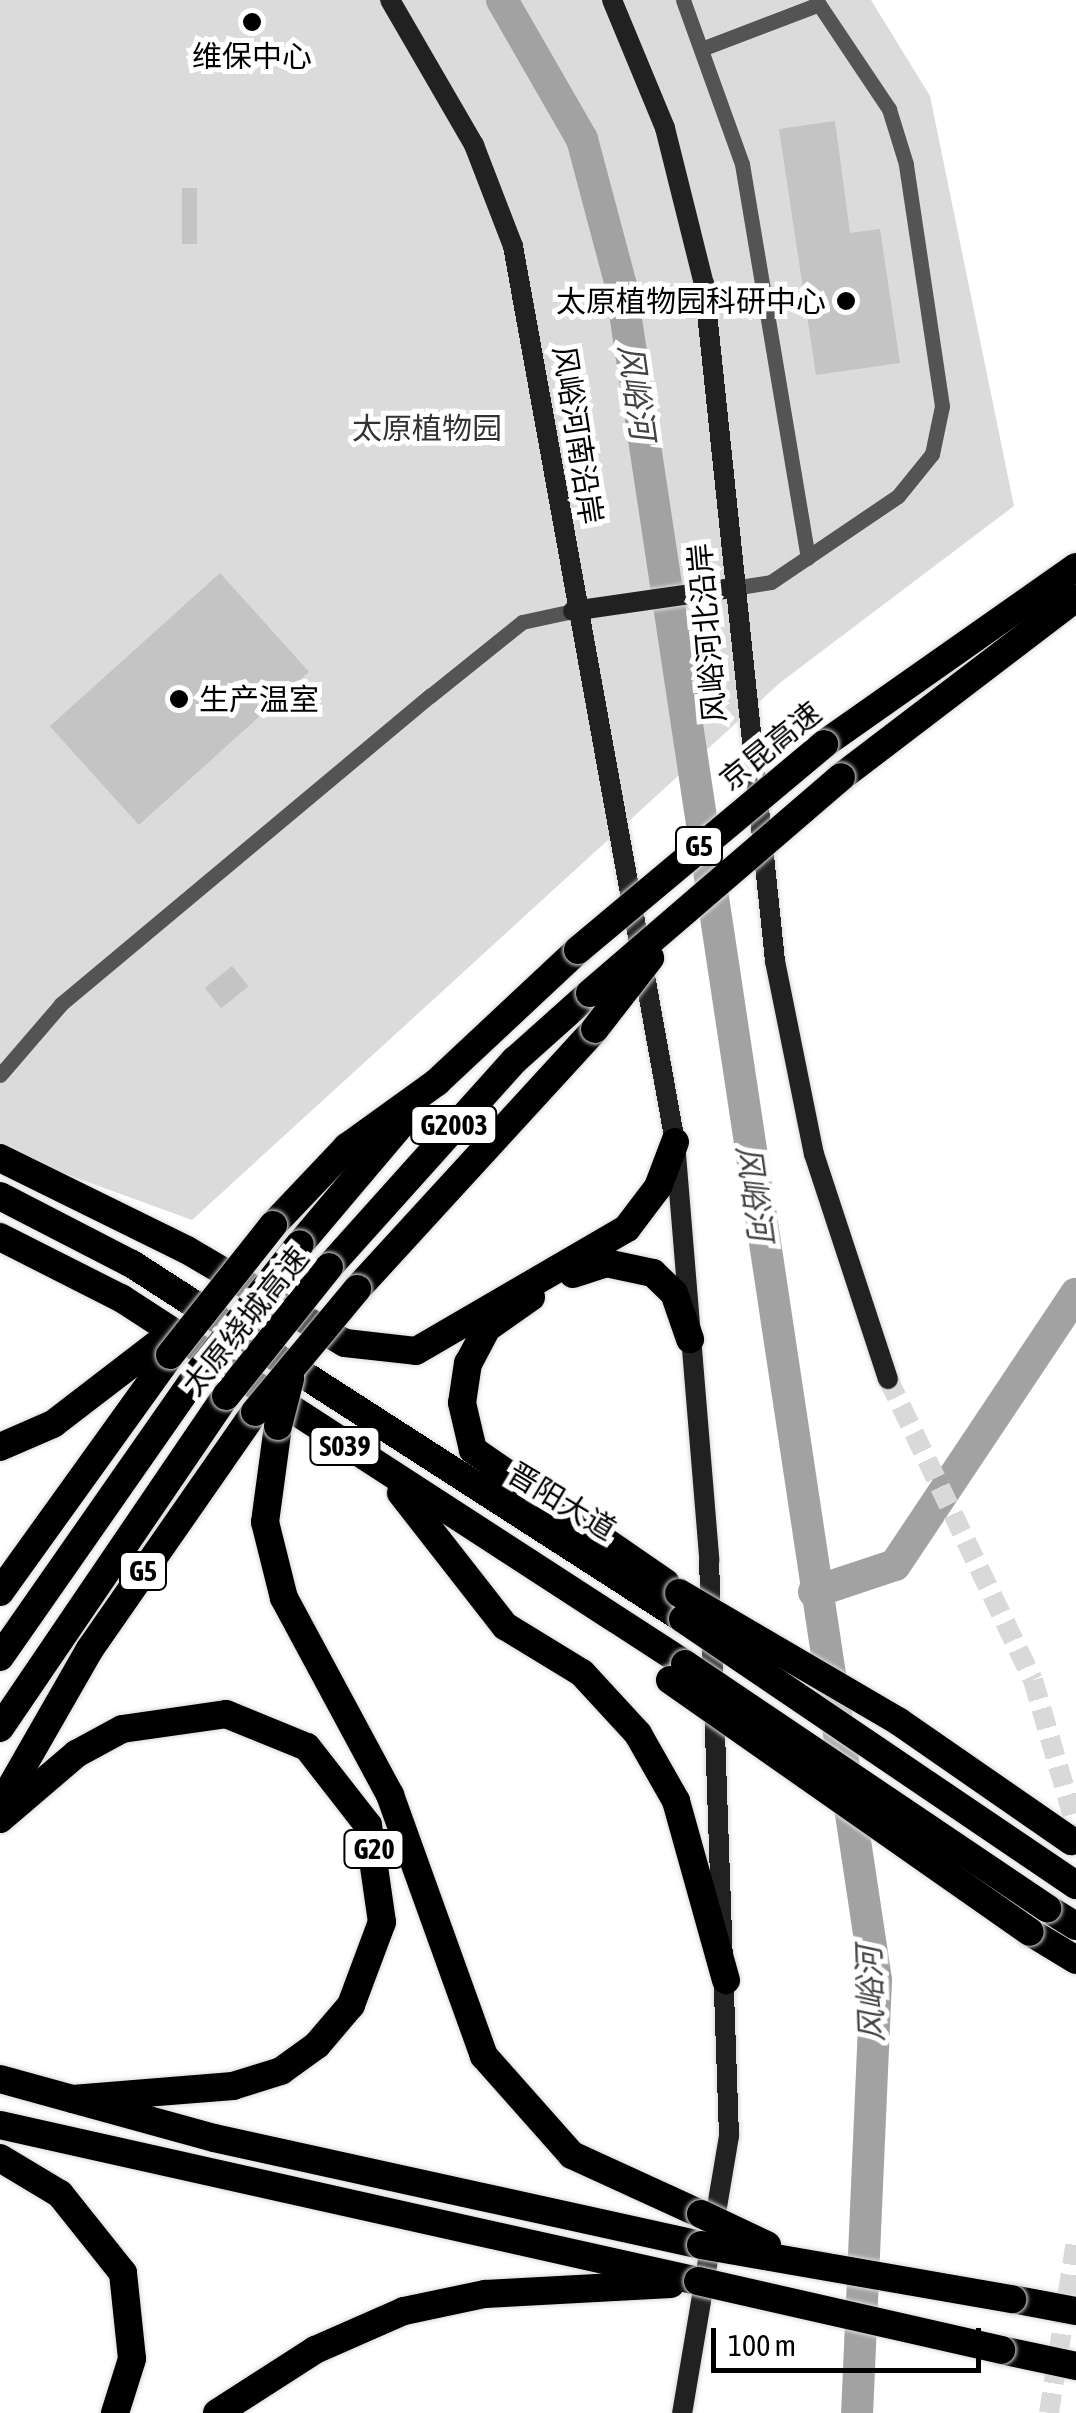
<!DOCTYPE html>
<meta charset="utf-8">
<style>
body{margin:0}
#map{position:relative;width:1076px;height:2413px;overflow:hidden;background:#fff;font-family:"Asap Condensed","Noto Sans SC",sans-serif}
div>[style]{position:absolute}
.green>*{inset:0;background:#dbdbdb}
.river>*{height:32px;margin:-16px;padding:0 16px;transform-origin:16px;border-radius:16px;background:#a2a2a2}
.building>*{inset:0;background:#c4c4c4;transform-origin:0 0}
.secondary-tunnel>*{height:20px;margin-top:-10px;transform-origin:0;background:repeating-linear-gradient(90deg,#d9d9d9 0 20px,transparent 0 30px)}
.roads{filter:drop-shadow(0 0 2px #dbdbdb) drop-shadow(0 0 2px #dbdbdb)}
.street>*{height:15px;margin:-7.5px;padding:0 7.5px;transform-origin:7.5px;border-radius:7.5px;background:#545454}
.secondary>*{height:20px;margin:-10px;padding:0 10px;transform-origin:10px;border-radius:10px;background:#212121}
.highway>*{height:28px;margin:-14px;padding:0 14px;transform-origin:14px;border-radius:14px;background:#000}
.bridges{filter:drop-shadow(0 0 2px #dbdbdb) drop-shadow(0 0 2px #dbdbdb)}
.highway-bridge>*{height:28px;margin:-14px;padding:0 14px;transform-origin:14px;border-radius:14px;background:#000}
.dots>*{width:28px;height:28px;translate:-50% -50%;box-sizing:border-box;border:5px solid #fff;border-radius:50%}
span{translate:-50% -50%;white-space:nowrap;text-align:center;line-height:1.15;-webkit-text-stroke:10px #fff;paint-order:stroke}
.shield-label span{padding:2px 8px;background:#fff;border:2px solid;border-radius:8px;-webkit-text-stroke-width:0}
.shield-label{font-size:28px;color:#000;font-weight:700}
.poi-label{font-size:30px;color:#000}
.right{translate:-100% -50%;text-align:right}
.left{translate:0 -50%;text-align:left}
.park-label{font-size:30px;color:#323232}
.street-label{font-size:30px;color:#000}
.water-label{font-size:32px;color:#434343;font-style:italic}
.scale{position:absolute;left:711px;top:2328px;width:270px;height:45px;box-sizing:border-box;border:5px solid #000;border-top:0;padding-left:12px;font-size:30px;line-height:35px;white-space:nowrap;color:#000;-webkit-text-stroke:8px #fff;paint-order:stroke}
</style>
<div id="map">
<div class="green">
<i style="clip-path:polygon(0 0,871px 0,930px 96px,1014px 506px,781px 682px,192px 1220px,0 1150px)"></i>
</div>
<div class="river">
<i style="left:502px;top:0;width:160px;rotate:60.1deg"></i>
<i style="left:582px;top:139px;width:152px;rotate:75.1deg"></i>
<i style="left:621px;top:286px;width:1713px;rotate:81.44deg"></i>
<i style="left:876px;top:1980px;width:433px;rotate:92.5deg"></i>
<i style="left:814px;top:1592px;width:85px;rotate:-18.4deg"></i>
<i style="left:895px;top:1565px;width:326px;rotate:-56.3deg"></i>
</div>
<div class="building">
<i style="clip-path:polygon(835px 121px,850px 233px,880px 229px,900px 363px,816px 375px,779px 129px)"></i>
<i style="left:197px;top:188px;width:56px;height:15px;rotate:90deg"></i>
<i style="left:220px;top:573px;width:133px;height:229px;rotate:48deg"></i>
<i style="left:232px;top:966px;width:26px;height:35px;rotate:51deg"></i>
</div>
<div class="secondary-tunnel">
<i style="left:888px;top:1379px;width:334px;rotate:64.3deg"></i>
<i style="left:1033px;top:1680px;width:153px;rotate:73.7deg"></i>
<i style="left:1049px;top:2413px;width:175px;rotate:-81.1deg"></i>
</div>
<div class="roads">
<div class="street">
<i style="left:683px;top:0;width:174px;rotate:70.2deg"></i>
<i style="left:742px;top:164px;width:399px;rotate:80.5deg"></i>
<i style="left:704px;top:48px;width:123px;rotate:-20.9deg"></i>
<i style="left:733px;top:588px;width:38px;rotate:-9deg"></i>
<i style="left:771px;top:582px;width:153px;rotate:-34.1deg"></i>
<i style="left:898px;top:496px;width:54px;rotate:-51deg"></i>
<i style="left:932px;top:454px;width:49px;rotate:-78.2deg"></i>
<i style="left:942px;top:406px;width:245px;rotate:-98.5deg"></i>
<i style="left:906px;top:164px;width:58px;rotate:-107.2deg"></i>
<i style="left:889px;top:109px;width:131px;rotate:-123.8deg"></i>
<i style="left:0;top:1075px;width:94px;rotate:-49.3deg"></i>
<i style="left:61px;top:1004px;width:481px;rotate:-39.9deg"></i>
<i style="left:430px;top:696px;width:118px;rotate:-38.8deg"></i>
<i style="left:522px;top:622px;width:52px;rotate:-12.2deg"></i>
</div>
<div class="secondary">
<i style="left:390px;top:0;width:168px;rotate:59.9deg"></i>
<i style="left:474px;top:145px;width:108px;rotate:68.9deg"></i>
<i style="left:513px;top:246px;width:911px;rotate:79.75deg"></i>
<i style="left:675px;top:1142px;width:419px;rotate:85.3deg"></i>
<i style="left:709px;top:1560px;width:576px;rotate:88.01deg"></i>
<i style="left:729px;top:2136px;width:281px;rotate:99.6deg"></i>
<i style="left:612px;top:0;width:139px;rotate:67.5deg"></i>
<i style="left:665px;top:128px;width:161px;rotate:76deg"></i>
<i style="left:704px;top:284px;width:681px;rotate:84.01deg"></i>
<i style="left:775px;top:961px;width:197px;rotate:78.6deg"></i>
<i style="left:814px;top:1154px;width:237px;rotate:71.8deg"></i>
<i style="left:573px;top:611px;width:162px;rotate:-8.2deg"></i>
</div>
<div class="highway">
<i style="left:824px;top:744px;width:308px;rotate:-35.1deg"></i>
<i style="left:841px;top:777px;width:295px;rotate:-37.3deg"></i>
<i style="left:0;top:1158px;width:208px;rotate:26.2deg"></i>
<i style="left:187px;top:1250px;width:183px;rotate:30.5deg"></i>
<i style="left:345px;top:1343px;width:71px;rotate:6.4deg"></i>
<i style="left:416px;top:1351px;width:244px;rotate:-30.2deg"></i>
<i style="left:627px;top:1228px;width:51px;rotate:-52.9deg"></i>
<i style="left:658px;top:1187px;width:48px;rotate:-69.3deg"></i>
<i style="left:0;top:1196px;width:148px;rotate:27.3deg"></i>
<i style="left:132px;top:1264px;width:655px;rotate:32.79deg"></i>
<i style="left:273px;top:1225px;width:108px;rotate:-46.5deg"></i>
<i style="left:347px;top:1147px;width:111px;rotate:-35.8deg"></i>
<i style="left:437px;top:1082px;width:193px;rotate:-43.1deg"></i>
<i style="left:0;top:1237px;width:136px;rotate:26.8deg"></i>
<i style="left:121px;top:1298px;width:672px;rotate:32.98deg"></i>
<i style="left:300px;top:1244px;width:170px;rotate:-49.8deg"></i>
<i style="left:329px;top:1267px;width:278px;rotate:-48.1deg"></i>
<i style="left:515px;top:1060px;width:101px;rotate:-41.8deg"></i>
<i style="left:573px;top:1274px;width:35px;rotate:-18deg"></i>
<i style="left:606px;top:1263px;width:48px;rotate:12deg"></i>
<i style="left:653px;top:1273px;width:29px;rotate:44deg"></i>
<i style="left:674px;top:1293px;width:49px;rotate:70.8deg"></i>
<i style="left:357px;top:1289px;width:352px;rotate:-47.5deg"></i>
<i style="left:531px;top:1297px;width:54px;rotate:144.8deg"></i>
<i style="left:487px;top:1328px;width:40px;rotate:118deg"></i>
<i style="left:468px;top:1363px;width:40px;rotate:98.5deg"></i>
<i style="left:462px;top:1403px;width:48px;rotate:76.8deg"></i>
<i style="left:473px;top:1450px;width:234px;rotate:34.6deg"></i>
<i style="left:278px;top:1426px;width:97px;rotate:97.7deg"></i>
<i style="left:265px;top:1522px;width:78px;rotate:76deg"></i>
<i style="left:284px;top:1598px;width:224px;rotate:61.7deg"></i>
<i style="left:390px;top:1795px;width:277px;rotate:70.2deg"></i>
<i style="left:484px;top:2056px;width:132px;rotate:48.4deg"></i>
<i style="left:572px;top:2155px;width:142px;rotate:24.6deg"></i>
<i style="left:0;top:1447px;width:58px;rotate:-23.5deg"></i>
<i style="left:53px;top:1424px;width:130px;rotate:-37.5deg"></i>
<i style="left:401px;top:1493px;width:169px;rotate:52deg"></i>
<i style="left:505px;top:1626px;width:90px;rotate:31.4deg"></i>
<i style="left:582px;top:1673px;width:83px;rotate:47.4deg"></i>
<i style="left:638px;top:1734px;width:77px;rotate:60.4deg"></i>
<i style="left:676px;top:1801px;width:186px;rotate:74.4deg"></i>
<i style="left:0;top:1592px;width:292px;rotate:-54.3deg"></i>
<i style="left:0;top:1657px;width:346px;rotate:-55.1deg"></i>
<i style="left:0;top:1728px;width:402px;rotate:-55.8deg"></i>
<i style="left:0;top:1806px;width:181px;rotate:-60.2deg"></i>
<i style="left:90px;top:1649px;width:289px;rotate:-55.2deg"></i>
<i style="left:0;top:1819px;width:100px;rotate:-40.5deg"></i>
<i style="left:76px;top:1754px;width:52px;rotate:-28.5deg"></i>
<i style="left:122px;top:1729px;width:105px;rotate:-8.2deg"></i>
<i style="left:226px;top:1714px;width:87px;rotate:22.2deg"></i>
<i style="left:307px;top:1747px;width:99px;rotate:52deg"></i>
<i style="left:368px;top:1825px;width:98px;rotate:81.8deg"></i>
<i style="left:382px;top:1922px;width:89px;rotate:110.5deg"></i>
<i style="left:351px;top:2005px;width:52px;rotate:130.4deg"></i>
<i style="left:317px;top:2045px;width:44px;rotate:144.2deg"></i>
<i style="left:281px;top:2071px;width:50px;rotate:162.6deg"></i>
<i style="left:233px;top:2086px;width:161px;rotate:175.4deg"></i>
<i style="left:1047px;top:1908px;width:34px;rotate:32deg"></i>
<i style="left:1030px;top:1932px;width:54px;rotate:31.3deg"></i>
<i style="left:0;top:2079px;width:222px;rotate:15.4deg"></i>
<i style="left:214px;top:2138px;width:499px;rotate:12.4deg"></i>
<i style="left:0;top:2125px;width:715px;rotate:12.6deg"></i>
<i style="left:0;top:2158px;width:70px;rotate:31deg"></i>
<i style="left:60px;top:2194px;width:101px;rotate:51.4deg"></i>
<i style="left:123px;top:2273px;width:86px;rotate:84deg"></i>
<i style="left:132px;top:2359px;width:57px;rotate:107.5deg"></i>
<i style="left:1012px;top:2299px;width:65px;rotate:10.6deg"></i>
<i style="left:1001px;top:2350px;width:77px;rotate:12deg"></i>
<i style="left:217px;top:2413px;width:117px;rotate:-32.7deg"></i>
<i style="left:315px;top:2350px;width:97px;rotate:-23.7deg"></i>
<i style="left:404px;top:2311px;width:83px;rotate:-11.9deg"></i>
<i style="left:485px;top:2294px;width:186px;rotate:-3.1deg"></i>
</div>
</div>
<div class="bridges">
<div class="highway-bridge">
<i style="left:578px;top:950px;width:321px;rotate:-39.9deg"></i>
<i style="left:590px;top:993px;width:331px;rotate:-40.7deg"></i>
<i style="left:595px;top:1029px;width:90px;rotate:-52.2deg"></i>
<i style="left:170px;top:1355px;width:166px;rotate:-51.6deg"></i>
<i style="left:198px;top:1373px;width:164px;rotate:-51.7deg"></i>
<i style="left:226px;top:1396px;width:165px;rotate:-51.4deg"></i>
<i style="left:255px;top:1412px;width:160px;rotate:-50.3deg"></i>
<i style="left:278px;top:1426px;width:49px;rotate:-75.7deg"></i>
<i style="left:679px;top:1593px;width:254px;rotate:30.3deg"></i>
<i style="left:898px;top:1721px;width:211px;rotate:34.7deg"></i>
<i style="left:683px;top:1619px;width:475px;rotate:34.1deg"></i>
<i style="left:685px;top:1664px;width:437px;rotate:34deg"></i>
<i style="left:670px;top:1680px;width:439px;rotate:35deg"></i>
<i style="left:701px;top:2214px;width:73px;rotate:25.2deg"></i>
<i style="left:701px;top:2245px;width:316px;rotate:9.9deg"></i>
<i style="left:698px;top:2281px;width:311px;rotate:12.8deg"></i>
</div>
</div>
<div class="dots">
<i style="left:252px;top:22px;background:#000"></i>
<i style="left:846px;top:301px;background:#000"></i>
<i style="left:179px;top:699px;background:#000"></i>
</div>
<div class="shield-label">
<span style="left:699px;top:846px">G5</span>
<span style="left:454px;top:1125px">G2003</span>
<span style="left:345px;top:1446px">S039</span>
<span style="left:143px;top:1571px">G5</span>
<span style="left:374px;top:1849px">G20</span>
</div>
<div class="poi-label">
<span style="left:252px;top:56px">维保中心</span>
<span class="right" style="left:826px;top:301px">太原植物园科研中心</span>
<span class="left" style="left:199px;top:699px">生产温室</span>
</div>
<div class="park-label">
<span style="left:427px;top:428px">太原植物园</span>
</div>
<div class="street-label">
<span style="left:578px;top:435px;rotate:81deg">风峪河南沿岸</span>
<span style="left:707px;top:633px;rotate:-95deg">风峪河北沿岸</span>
<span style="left:770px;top:746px;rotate:-39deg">京昆高速</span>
<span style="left:245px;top:1321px;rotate:-51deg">太原绕城高速</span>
<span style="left:562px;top:1501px;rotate:31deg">晋阳大道</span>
</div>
<div class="water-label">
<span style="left:636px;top:392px;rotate:82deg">风峪河</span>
<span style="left:754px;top:1193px;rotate:82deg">风峪河</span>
<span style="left:871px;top:1994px;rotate:-92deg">风峪河</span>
</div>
<div class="scale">100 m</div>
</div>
